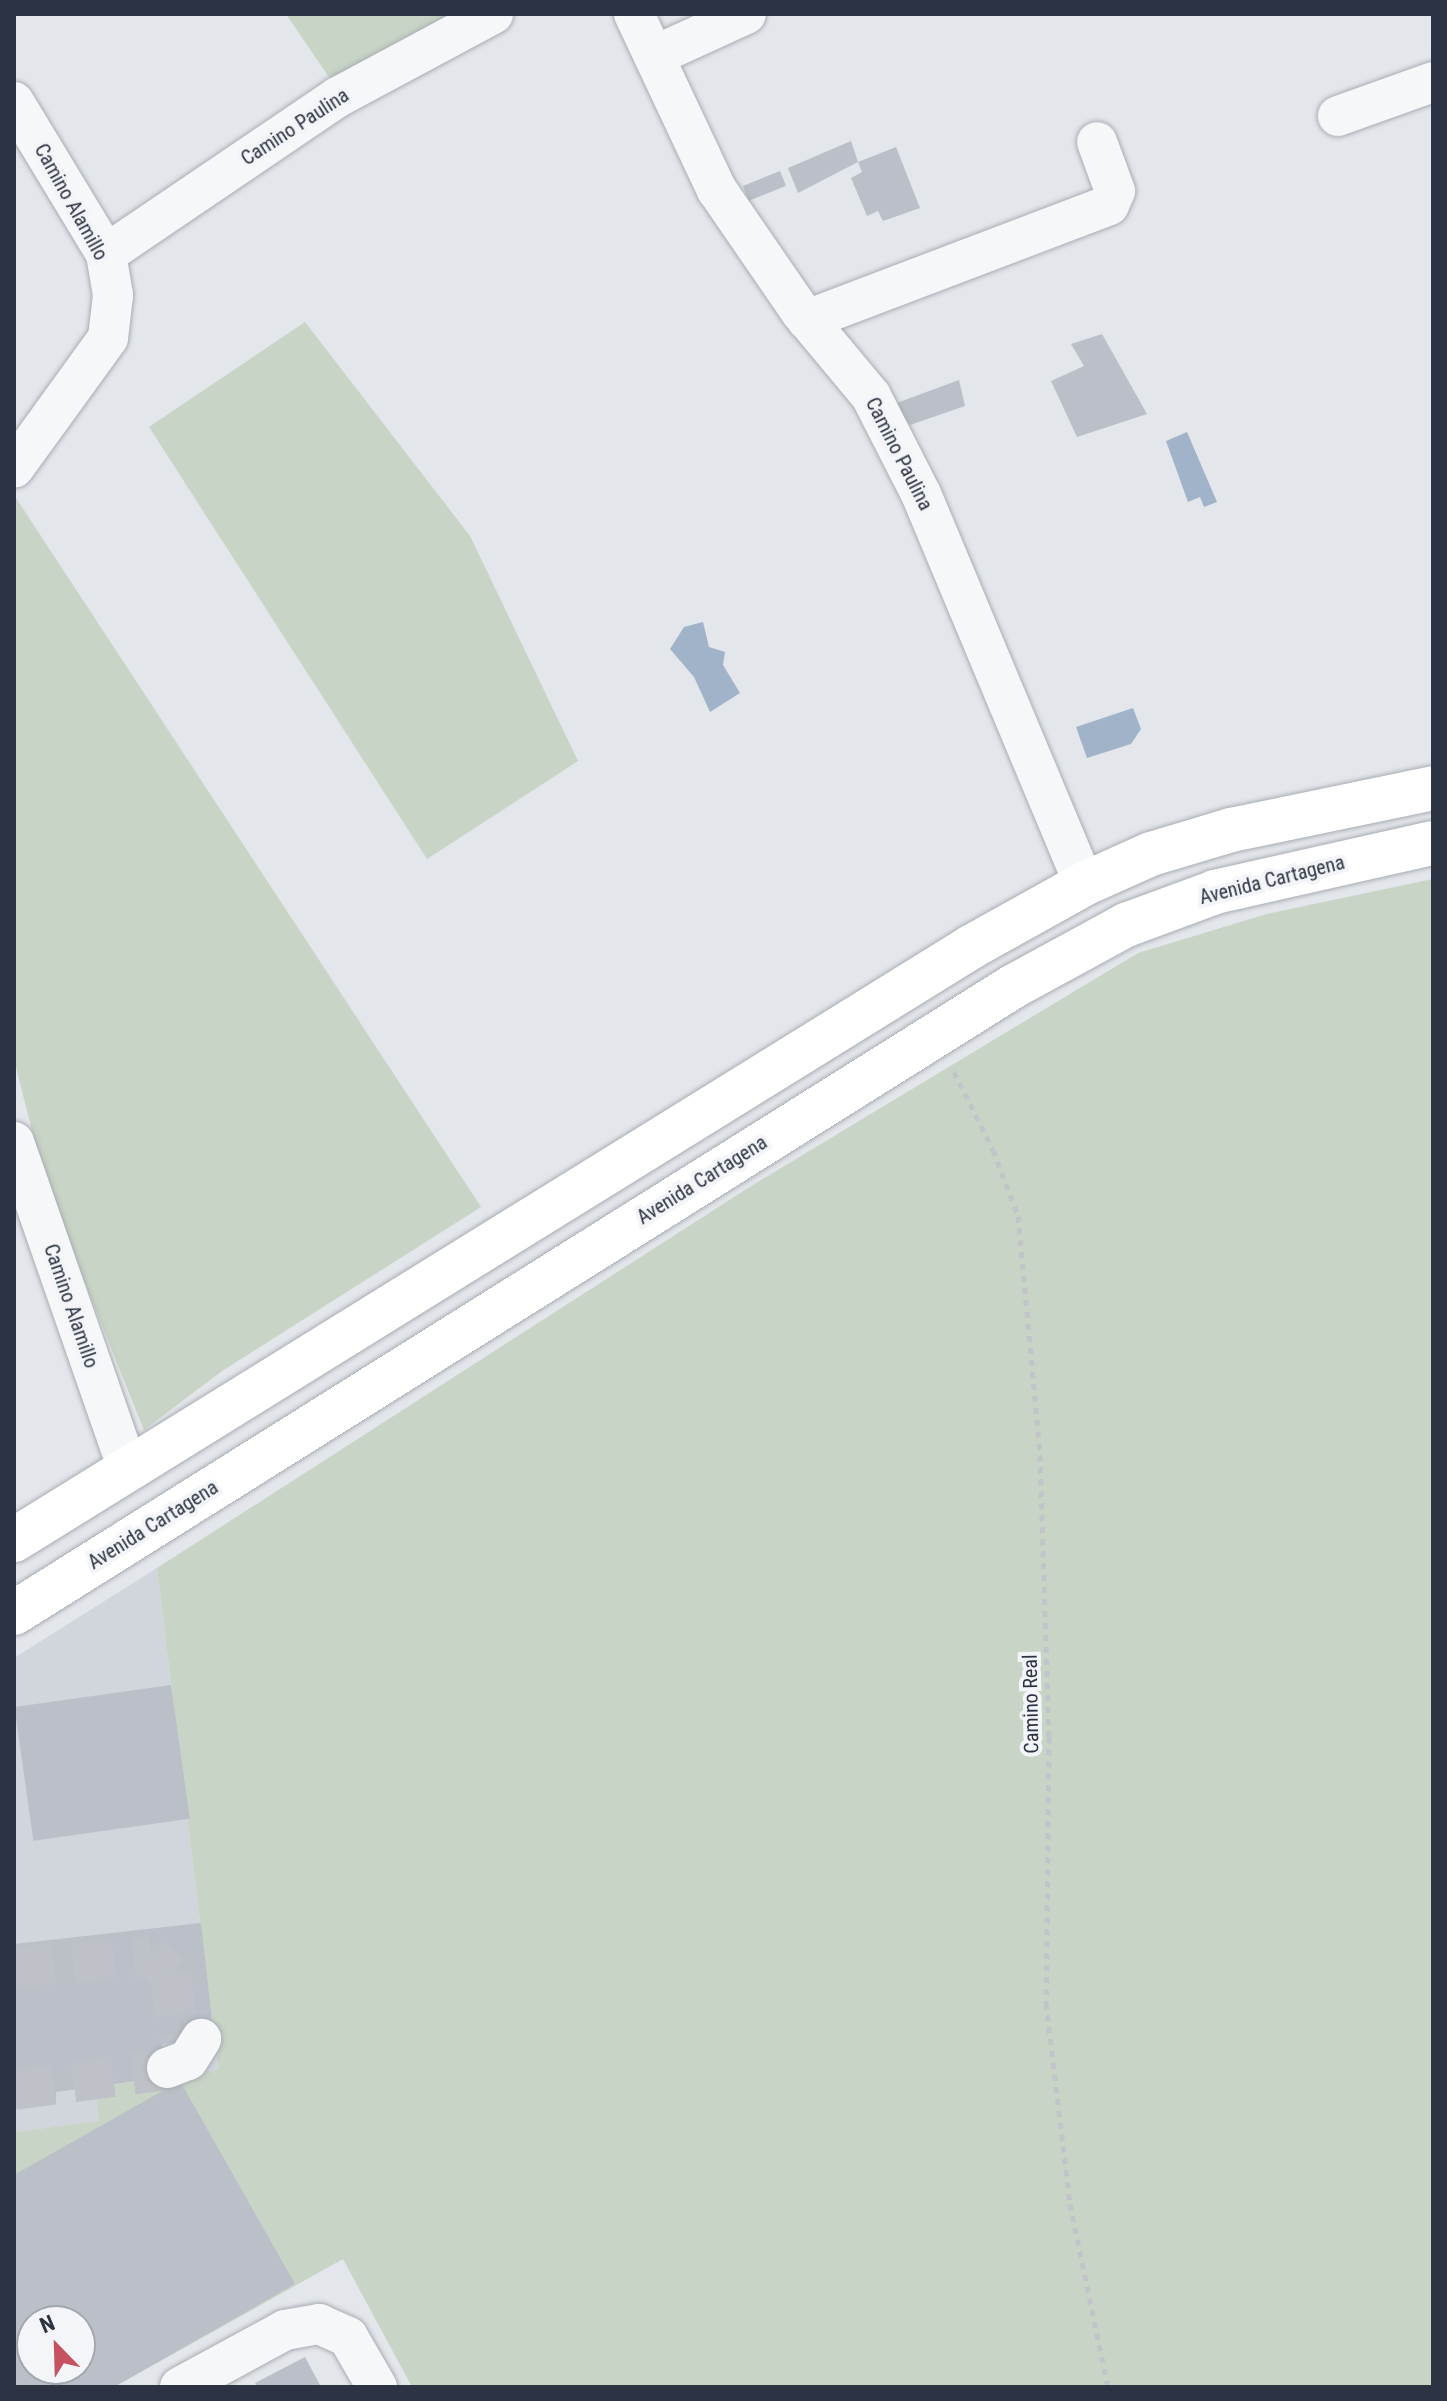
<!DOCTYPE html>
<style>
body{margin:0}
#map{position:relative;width:1447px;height:2401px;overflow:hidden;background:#e3e6ea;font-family:"Roboto Condensed",sans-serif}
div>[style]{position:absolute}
.built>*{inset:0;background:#d1d5dc}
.green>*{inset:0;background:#c8d4c5}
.water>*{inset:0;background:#a1b3c8}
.building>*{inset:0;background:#bbbfc7;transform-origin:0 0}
.minor-tunnel>*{height:40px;margin-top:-20px;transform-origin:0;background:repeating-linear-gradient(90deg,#bec2c8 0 40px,transparent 0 60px)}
.path>*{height:5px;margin-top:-2.5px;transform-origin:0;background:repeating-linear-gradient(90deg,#c1c4c9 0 6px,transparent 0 12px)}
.roads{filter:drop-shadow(0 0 2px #a8adb4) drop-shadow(0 0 2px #a8adb4)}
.minor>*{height:40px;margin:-20px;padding:0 20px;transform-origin:20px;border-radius:20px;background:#f6f7f9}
.major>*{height:44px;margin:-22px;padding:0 22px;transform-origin:22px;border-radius:22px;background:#fff}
span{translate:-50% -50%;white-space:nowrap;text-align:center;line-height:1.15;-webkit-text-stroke:8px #f3f5f8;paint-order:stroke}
.street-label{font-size:20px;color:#2c3342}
.frame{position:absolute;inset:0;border:16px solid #2c3342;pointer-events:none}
.north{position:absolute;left:16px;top:2305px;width:80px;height:80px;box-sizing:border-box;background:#f3f5f8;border:2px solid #a3a7af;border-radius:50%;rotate:337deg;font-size:22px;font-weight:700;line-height:32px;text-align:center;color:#2c3342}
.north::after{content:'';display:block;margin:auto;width:28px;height:36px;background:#c65261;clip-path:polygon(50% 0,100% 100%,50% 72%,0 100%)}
</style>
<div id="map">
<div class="built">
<i style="clip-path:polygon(157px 1568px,218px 2071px,96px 2087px,100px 2121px,14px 2132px,14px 1658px)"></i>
</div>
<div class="green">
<i style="clip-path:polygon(286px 14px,456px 14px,333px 83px)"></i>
<i style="clip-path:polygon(305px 322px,470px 536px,578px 761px,427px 859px,149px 427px)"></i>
<i style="clip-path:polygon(14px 495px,481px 1207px,222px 1371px,144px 1430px,46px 1186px,14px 1059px)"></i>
<i style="clip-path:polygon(evenodd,1433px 879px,1433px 2387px,412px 2387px,343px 2259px,114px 2387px,14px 2387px,14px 2132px,99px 2121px,96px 2087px,218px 2070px,157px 1568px,748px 1188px,1138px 953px,1267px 914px,1433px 879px,32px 2321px,80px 2321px,80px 2369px,32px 2369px,32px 2321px)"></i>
</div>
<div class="water">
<i style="clip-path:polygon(1187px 432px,1217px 502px,1204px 507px,1200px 497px,1188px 502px,1166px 441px)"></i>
<i style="clip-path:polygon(703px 622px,709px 647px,725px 652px,723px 665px,740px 693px,710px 712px,694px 677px,670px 649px,684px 627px)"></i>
<i style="clip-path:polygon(1133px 708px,1141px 729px,1131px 744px,1087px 758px,1076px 727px)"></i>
</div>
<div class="building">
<i style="clip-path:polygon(851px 141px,858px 162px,798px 193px,788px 168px)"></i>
<i style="clip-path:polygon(896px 147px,920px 208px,883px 221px,878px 211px,867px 216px,851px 178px,862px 172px,858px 162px)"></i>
<i style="left:780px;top:171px;width:16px;height:40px;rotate:68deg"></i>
<i style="clip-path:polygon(1102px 334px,1147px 414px,1077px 437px,1051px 381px,1084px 366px,1071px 344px)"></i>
<i style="clip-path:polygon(959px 380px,965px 406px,910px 425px,894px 404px)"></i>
<i style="left:171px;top:1685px;width:135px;height:158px;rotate:82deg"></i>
<i style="clip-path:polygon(201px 1923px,214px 2038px,162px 2044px,165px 2077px,56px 2092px,56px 2098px,14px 2104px,14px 1944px)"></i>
<i style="clip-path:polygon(evenodd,180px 2081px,295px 2284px,114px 2387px,14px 2387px,14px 2175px,180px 2081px,32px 2321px,80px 2321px,80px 2369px,32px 2369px,32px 2321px)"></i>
<i style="clip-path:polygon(305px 2357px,321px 2387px,257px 2387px,255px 2383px)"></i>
</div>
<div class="minor-tunnel">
<i style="left:14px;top:1967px;width:137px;rotate:-4.2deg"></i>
<i style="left:151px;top:1957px;width:27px;rotate:42deg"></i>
<i style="left:171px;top:1975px;width:67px;rotate:84deg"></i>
<i style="left:14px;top:2090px;width:152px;rotate:-7.5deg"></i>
</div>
<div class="path">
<i style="left:954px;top:1072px;width:87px;rotate:63.4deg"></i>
<i style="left:993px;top:1150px;width:71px;rotate:69.3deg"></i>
<i style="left:1018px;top:1216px;width:240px;rotate:84.7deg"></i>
<i style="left:1040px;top:1455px;width:282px;rotate:88.2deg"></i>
<i style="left:1049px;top:1737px;width:266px;rotate:90.6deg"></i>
<i style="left:1046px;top:2003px;width:202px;rotate:83.2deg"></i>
<i style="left:1070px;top:2204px;width:187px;rotate:78.3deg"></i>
</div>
<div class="roads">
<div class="minor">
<i style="left:634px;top:14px;width:195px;rotate:64.8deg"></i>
<i style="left:717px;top:190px;width:148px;rotate:55.5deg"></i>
<i style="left:801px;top:312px;width:109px;rotate:50.2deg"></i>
<i style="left:871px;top:396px;width:110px;rotate:63deg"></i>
<i style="left:921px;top:494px;width:423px;rotate:67.3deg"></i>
<i style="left:654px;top:56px;width:101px;rotate:-24.5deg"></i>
<i style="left:14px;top:102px;width:178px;rotate:58.8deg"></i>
<i style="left:106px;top:254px;width:42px;rotate:80.3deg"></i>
<i style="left:113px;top:295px;width:43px;rotate:96.6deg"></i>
<i style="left:108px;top:338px;width:160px;rotate:125.9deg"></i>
<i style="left:1338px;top:116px;width:101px;rotate:-19.7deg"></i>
<i style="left:106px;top:254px;width:280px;rotate:-34.1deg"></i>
<i style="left:338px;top:97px;width:176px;rotate:-28.2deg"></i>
<i style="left:807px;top:320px;width:323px;rotate:-20.8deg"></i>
<i style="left:1109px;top:205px;width:15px;rotate:-67deg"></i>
<i style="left:1115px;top:191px;width:52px;rotate:-110.2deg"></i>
<i style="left:14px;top:1142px;width:347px;rotate:70.8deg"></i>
<i style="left:167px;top:2068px;width:22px;rotate:-21deg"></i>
<i style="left:188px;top:2060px;width:25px;rotate:-58deg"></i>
<i style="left:180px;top:2387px;width:119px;rotate:-28.5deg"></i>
<i style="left:285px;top:2330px;width:35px;rotate:-10deg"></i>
<i style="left:319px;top:2324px;width:32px;rotate:24deg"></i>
<i style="left:348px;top:2337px;width:58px;rotate:59.9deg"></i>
</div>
<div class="major">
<i style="left:14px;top:1540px;width:1126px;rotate:-31.78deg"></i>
<i style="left:971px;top:947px;width:129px;rotate:-29.1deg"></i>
<i style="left:1084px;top:884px;width:73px;rotate:-24.1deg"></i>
<i style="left:1151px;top:854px;width:84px;rotate:-16.7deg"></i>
<i style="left:1231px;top:830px;width:206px;rotate:-11.7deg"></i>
<i style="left:14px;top:1613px;width:1180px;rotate:-32.09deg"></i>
<i style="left:1014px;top:986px;width:128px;rotate:-28.6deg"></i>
<i style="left:1126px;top:925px;width:95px;rotate:-20.3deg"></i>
<i style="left:1215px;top:892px;width:223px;rotate:-12.7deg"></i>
</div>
</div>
<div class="street-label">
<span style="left:295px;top:127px;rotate:-33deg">Camino Paulina</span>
<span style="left:71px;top:202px;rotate:61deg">Camino Alamillo</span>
<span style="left:899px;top:454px;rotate:63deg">Camino Paulina</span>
<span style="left:1272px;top:880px;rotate:-14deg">Avenida Cartagena</span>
<span style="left:702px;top:1180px;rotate:-32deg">Avenida Cartagena</span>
<span style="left:71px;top:1306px;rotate:71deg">Camino Alamillo</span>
<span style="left:153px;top:1525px;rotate:-32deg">Avenida Cartagena</span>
<span style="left:1031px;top:1704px;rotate:-91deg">Camino Real</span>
</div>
<div class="frame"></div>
<div class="north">N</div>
</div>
